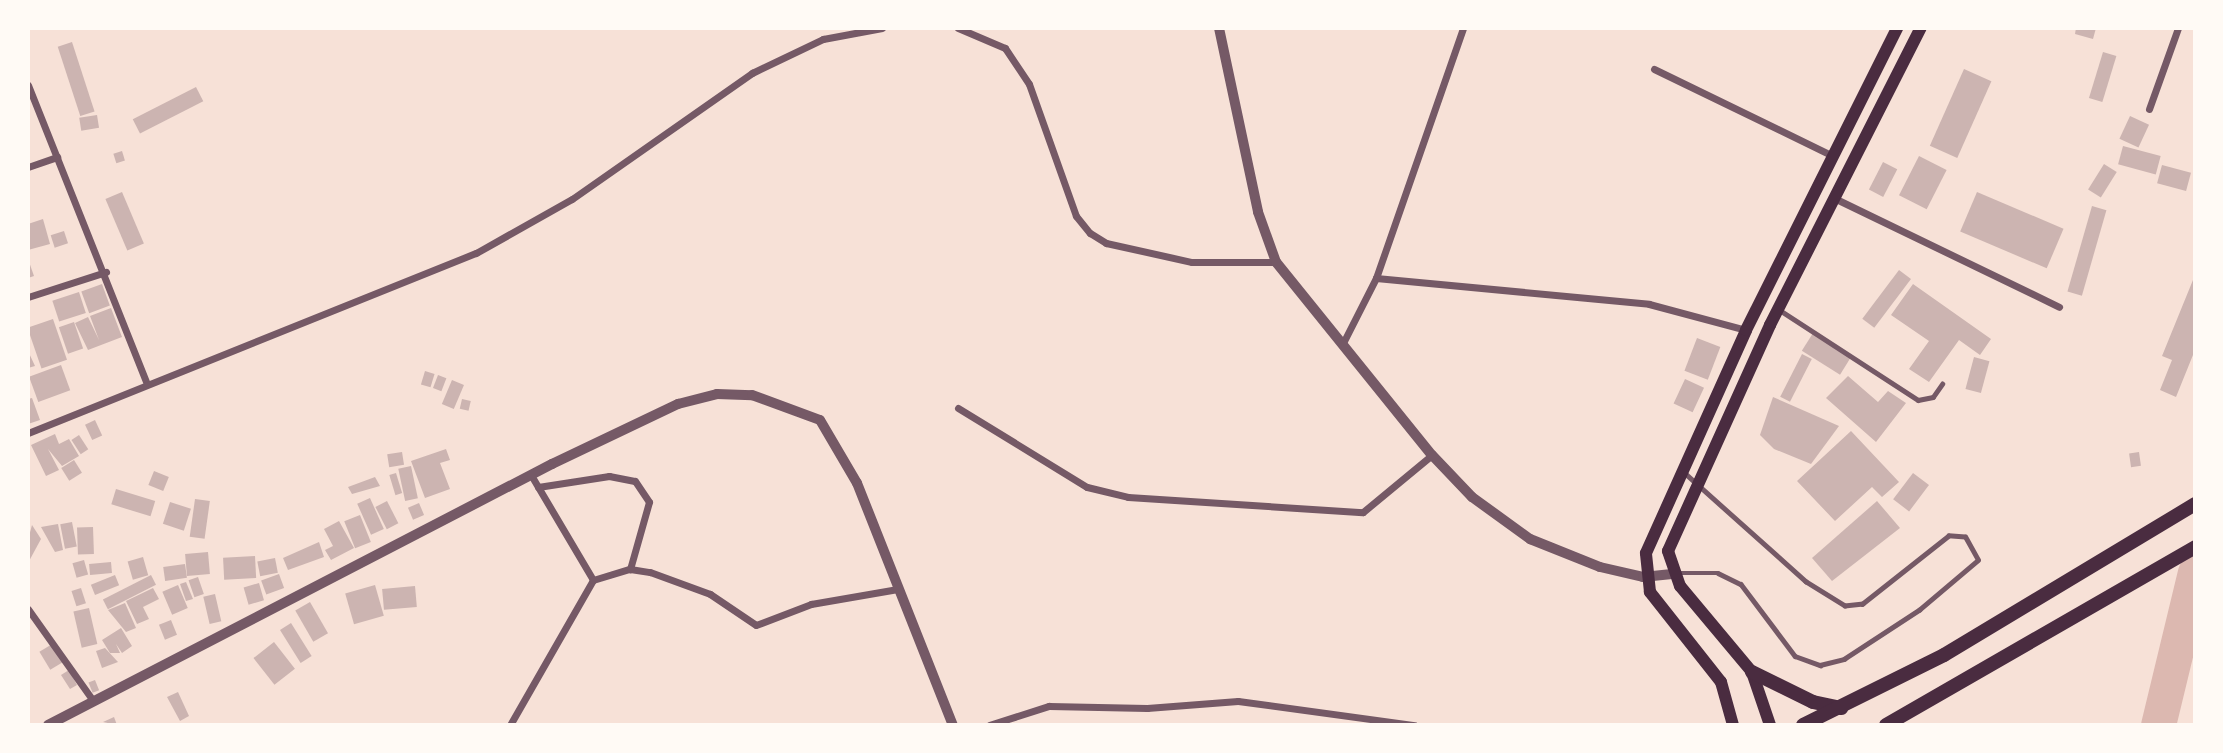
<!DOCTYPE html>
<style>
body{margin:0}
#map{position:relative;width:2223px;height:753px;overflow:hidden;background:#f7e1d7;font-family:"Fira Sans",sans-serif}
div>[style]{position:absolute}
.river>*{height:35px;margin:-17.5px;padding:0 17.5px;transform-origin:17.5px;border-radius:17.5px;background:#dcb8b0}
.building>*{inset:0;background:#ccb4b1;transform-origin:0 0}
.service>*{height:4.5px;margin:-2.25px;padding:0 2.25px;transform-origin:2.25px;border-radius:2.25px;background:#755966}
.minor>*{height:7px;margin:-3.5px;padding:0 3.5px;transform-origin:3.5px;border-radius:3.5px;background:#755966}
.tertiary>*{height:10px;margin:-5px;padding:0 5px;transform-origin:5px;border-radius:5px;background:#755966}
.primary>*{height:12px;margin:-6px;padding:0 6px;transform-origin:6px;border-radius:6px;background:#4a2c40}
.trunk>*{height:14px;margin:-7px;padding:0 7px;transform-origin:7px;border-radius:7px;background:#4a2c40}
span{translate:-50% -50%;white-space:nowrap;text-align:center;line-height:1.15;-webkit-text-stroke:5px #fffaf5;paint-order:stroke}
.frame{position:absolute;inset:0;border:30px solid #fffaf5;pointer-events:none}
</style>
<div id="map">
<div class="river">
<i style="left:2158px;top:725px;width:157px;rotate:-76.4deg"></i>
</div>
<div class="building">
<i style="clip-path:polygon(2076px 28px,2096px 28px,2093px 39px,2075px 34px)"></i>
<i style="left:72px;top:42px;width:73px;height:15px;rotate:72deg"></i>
<i style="left:2103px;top:52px;width:14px;height:48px;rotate:17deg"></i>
<i style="left:1964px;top:69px;width:30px;height:84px;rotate:24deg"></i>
<i style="left:196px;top:87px;width:16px;height:71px;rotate:63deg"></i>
<i style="left:97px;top:115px;width:13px;height:18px;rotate:81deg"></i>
<i style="left:2130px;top:116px;width:21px;height:25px;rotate:25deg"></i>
<i style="left:2123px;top:146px;width:39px;height:19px;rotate:15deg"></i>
<i style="left:122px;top:151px;width:10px;height:9px;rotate:73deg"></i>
<i style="left:1919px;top:156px;width:31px;height:44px;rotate:27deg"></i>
<i style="left:1883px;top:162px;width:16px;height:31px;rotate:27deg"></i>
<i style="left:2104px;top:164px;width:15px;height:30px;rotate:32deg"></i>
<i style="left:2162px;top:165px;width:30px;height:19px;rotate:15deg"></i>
<i style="left:122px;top:192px;width:56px;height:18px;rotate:67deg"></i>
<i style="left:1977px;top:192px;width:94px;height:43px;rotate:23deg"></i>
<i style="left:2092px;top:206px;width:15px;height:89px;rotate:16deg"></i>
<i style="clip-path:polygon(43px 219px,50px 244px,28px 250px,28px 224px)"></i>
<i style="left:64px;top:231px;width:13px;height:14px;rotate:72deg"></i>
<i style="clip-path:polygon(28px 259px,34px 276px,28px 278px)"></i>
<i style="left:1899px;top:270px;width:15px;height:61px;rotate:37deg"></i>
<i style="clip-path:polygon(2195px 275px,2195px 350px,2176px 397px,2160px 390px,2172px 360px,2162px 356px)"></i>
<i style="left:102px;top:284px;width:23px;height:22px;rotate:70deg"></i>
<i style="clip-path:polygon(1913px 284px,1991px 339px,1980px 355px,1959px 340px,1929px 382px,1909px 369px,1929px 341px,1891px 315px)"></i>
<i style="left:79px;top:292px;width:22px;height:28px;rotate:72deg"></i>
<i style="clip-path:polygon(111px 308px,122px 337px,88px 350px,75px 323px,88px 317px,99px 340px,90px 316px)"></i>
<i style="left:53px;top:319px;width:43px;height:27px;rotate:71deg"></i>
<i style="left:74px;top:322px;width:28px;height:16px;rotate:71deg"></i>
<i style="left:1813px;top:333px;width:45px;height:21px;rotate:32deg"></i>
<i style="left:1697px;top:338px;width:25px;height:35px;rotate:21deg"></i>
<i style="clip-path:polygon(28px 351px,35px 366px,28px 368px)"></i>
<i style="left:1802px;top:354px;width:11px;height:48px;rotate:27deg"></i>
<i style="left:1974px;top:357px;width:16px;height:33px;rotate:15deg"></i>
<i style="left:61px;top:365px;width:27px;height:34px;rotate:70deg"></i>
<i style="left:425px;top:371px;width:10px;height:14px;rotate:17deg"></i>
<i style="left:438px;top:375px;width:9px;height:14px;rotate:21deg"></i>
<i style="clip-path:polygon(1848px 376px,1878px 402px,1888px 391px,1906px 403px,1876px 442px,1826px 398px)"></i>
<i style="left:1685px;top:379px;width:21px;height:27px;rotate:25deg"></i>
<i style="left:452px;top:380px;width:13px;height:26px;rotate:23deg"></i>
<i style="clip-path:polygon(1773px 397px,1839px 426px,1811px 464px,1774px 449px,1760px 435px)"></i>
<i style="clip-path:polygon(32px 398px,40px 420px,28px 424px,28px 399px)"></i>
<i style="left:462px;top:399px;width:9px;height:10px;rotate:13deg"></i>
<i style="left:95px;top:420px;width:17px;height:11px;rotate:65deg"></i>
<i style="clip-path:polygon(1851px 431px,1899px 482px,1882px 497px,1872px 487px,1835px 521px,1797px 481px)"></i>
<i style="clip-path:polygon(55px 434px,59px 444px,69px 439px,79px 456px,62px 466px,48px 449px,59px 470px,46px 476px,31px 445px)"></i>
<i style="left:79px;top:435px;width:17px;height:9px;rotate:57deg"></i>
<i style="clip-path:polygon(446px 449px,450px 460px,440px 463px,450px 489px,425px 498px,411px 461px)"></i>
<i style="left:402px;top:452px;width:13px;height:15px;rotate:81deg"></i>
<i style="left:2139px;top:452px;width:14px;height:10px;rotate:82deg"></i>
<i style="left:74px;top:460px;width:15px;height:15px;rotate:58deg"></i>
<i style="left:411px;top:466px;width:33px;height:13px;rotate:78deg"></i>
<i style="left:154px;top:471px;width:16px;height:15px;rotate:22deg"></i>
<i style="left:396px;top:473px;width:21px;height:7px;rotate:73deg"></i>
<i style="left:1913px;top:473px;width:20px;height:33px;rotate:37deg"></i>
<i style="clip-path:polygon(375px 477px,380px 486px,352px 494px,348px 487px)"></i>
<i style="left:116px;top:489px;width:41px;height:16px;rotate:17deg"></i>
<i style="left:370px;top:498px;width:34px;height:14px;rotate:66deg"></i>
<i style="left:195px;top:499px;width:15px;height:38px;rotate:8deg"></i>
<i style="left:387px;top:501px;width:25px;height:13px;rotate:63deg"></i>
<i style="clip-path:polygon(1877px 501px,1900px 528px,1832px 581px,1812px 558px)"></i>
<i style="left:170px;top:502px;width:22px;height:23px;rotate:18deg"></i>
<i style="left:419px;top:503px;width:13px;height:12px;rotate:67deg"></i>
<i style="left:360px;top:515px;width:29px;height:17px;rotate:68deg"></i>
<i style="clip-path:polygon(339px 521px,354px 548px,331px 560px,325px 550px,333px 546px,324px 529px)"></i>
<i style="left:72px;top:522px;width:25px;height:12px;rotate:79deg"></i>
<i style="clip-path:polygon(58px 524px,63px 550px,55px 552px,41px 527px)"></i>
<i style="clip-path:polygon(32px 525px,41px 539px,28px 563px,28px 540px)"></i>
<i style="left:93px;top:527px;width:27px;height:16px;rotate:88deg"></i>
<i style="clip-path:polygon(319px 542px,324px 557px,288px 570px,283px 558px)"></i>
<i style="left:208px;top:552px;width:22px;height:23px;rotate:85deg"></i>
<i style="left:255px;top:556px;width:22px;height:32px;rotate:87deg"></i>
<i style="left:143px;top:557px;width:19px;height:16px;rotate:74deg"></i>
<i style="left:275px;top:558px;width:15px;height:18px;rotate:79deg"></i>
<i style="left:84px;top:560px;width:15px;height:12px;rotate:74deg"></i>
<i style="left:111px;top:562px;width:11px;height:22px;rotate:85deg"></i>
<i style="left:185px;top:564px;width:14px;height:22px;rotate:82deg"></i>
<i style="left:279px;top:574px;width:15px;height:19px;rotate:70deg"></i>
<i style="left:115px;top:575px;width:11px;height:26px;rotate:68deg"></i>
<i style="left:151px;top:575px;width:11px;height:54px;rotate:63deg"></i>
<i style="left:198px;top:577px;width:18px;height:10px;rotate:71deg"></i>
<i style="clip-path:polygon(186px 582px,193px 599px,186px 601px,180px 584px)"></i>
<i style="left:259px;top:583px;width:18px;height:16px;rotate:74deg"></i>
<i style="left:178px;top:585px;width:25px;height:17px;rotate:67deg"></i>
<i style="left:375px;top:585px;width:32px;height:31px;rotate:74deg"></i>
<i style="left:415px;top:586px;width:21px;height:33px;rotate:85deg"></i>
<i style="left:81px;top:588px;width:16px;height:10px;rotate:72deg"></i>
<i style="clip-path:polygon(153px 588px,159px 599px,143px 607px,149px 619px,137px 624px,126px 601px)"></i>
<i style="left:215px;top:594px;width:28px;height:12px;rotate:77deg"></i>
<i style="left:310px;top:602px;width:36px;height:17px;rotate:60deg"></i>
<i style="clip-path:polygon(125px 603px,136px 628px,126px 632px,108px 610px)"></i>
<i style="left:89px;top:608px;width:37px;height:16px;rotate:77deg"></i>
<i style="left:171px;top:620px;width:16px;height:13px;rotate:68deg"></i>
<i style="left:291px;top:623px;width:39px;height:13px;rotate:58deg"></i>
<i style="clip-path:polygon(121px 628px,132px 646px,122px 653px,116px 644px,120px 653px,110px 653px,102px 640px)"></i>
<i style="left:274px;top:642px;width:34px;height:26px;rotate:52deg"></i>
<i style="left:54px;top:643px;width:21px;height:17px;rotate:59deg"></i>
<i style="clip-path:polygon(105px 648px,118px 662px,102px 668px,96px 651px)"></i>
<i style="clip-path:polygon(69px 670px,77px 685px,70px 689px,61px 675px)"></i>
<i style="left:95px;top:680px;width:11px;height:7px;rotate:68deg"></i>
<i style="clip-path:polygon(178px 692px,189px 716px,180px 721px,167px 697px)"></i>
<i style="clip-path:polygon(114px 717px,117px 725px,103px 722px)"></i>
</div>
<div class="service">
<i style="left:1778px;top:309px;width:167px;rotate:33deg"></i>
<i style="left:1918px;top:400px;width:15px;rotate:-11deg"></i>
<i style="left:1933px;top:397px;width:16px;rotate:-55deg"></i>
<i style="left:1676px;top:573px;width:42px"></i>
<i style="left:1718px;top:573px;width:25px;rotate:26deg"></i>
<i style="left:1741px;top:584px;width:90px;rotate:53.1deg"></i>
<i style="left:1795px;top:656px;width:27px;rotate:20deg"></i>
<i style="left:1820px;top:665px;width:25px;rotate:-14deg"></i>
<i style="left:1844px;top:659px;width:90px;rotate:-33.2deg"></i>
<i style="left:1919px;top:610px;width:77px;rotate:-40.3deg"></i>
<i style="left:1978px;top:560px;width:26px;rotate:-119deg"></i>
<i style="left:1965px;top:537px;width:16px;rotate:-176deg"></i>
<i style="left:1949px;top:536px;width:110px;rotate:141.7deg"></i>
<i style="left:1863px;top:604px;width:18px;rotate:174deg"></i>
<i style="left:1845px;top:606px;width:46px;rotate:-148.4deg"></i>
<i style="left:1806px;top:582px;width:164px;rotate:-138.2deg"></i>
</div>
<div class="minor">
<i style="left:958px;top:28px;width:51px;rotate:23.1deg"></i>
<i style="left:1005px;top:48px;width:43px;rotate:56.3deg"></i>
<i style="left:1029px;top:84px;width:140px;rotate:70.4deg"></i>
<i style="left:1076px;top:216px;width:22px;rotate:51deg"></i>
<i style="left:1090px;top:233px;width:19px;rotate:32deg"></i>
<i style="left:1106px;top:243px;width:88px;rotate:12.5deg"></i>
<i style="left:1192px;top:262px;width:84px"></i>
<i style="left:1654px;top:69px;width:197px;rotate:25.9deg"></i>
<i style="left:28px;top:85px;width:322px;rotate:68.3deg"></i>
<i style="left:2149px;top:109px;width:86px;rotate:-70.3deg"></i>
<i style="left:28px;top:167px;width:31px;rotate:-19deg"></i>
<i style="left:1834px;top:198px;width:250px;rotate:25.8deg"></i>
<i style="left:1376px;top:278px;width:274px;rotate:5.4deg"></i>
<i style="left:1649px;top:304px;width:100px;rotate:15deg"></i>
<i style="left:28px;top:297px;width:82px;rotate:-17.8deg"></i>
<i style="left:1343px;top:343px;width:73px;rotate:-63.1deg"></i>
<i style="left:1376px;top:278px;width:265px;rotate:-70.8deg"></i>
<i style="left:958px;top:408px;width:151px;rotate:31.5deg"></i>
<i style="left:1087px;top:487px;width:42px;rotate:13.7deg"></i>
<i style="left:1128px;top:497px;width:235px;rotate:3.7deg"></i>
<i style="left:1363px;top:512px;width:89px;rotate:-39.6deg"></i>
<i style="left:28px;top:433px;width:483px;rotate:-21.9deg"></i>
<i style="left:476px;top:253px;width:110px;rotate:-29.4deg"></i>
<i style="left:572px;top:199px;width:220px;rotate:-35deg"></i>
<i style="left:752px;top:73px;width:79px;rotate:-25.6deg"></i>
<i style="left:823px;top:39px;width:60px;rotate:-10.6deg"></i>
<i style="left:531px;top:475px;width:122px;rotate:59.4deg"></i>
<i style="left:538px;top:487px;width:72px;rotate:-8.8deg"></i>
<i style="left:609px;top:476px;width:26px;rotate:11deg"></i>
<i style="left:635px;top:481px;width:25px;rotate:56deg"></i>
<i style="left:649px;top:502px;width:70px;rotate:105.8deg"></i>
<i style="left:28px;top:609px;width:110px;rotate:54.6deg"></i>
<i style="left:510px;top:725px;width:167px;rotate:-60.2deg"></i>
<i style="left:593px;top:580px;width:39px;rotate:-17deg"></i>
<i style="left:630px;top:569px;width:20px;rotate:9deg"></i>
<i style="left:650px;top:572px;width:64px;rotate:20.1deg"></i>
<i style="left:710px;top:594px;width:55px;rotate:34deg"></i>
<i style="left:756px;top:625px;width:59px;rotate:-20.9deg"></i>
<i style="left:811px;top:604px;width:88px;rotate:-9.8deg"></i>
<i style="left:989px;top:725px;width:63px;rotate:-17.6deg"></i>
<i style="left:1049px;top:706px;width:98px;rotate:1.2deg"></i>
<i style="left:1147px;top:708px;width:91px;rotate:-4.4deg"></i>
<i style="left:1238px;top:701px;width:178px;rotate:7.8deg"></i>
</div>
<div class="tertiary">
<i style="left:1219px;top:28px;width:188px;rotate:78deg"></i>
<i style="left:1258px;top:212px;width:53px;rotate:70.2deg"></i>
<i style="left:1276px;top:262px;width:248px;rotate:51.1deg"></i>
<i style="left:1432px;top:455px;width:58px;rotate:46.4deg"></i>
<i style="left:1472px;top:497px;width:72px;rotate:35.9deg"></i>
<i style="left:1530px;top:539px;width:75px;rotate:21.8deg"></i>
<i style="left:1600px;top:567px;width:44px;rotate:13.1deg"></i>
<i style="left:1643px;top:577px;width:29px;rotate:-6deg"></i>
<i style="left:48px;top:725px;width:568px;rotate:-27.38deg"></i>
<i style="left:552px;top:464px;width:140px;rotate:-25.5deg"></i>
<i style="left:678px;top:404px;width:40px;rotate:-14.4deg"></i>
<i style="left:717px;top:394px;width:35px;rotate:2deg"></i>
<i style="left:752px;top:395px;width:72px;rotate:20.2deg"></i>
<i style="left:820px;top:420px;width:73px;rotate:59.6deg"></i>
<i style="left:857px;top:483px;width:260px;rotate:68.4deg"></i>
</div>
<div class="primary">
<i style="left:1733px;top:725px;width:45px;rotate:-105.6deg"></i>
<i style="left:1721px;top:682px;width:115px;rotate:-128.3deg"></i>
<i style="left:1650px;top:592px;width:39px;rotate:-96deg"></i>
<i style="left:1646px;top:553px;width:244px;rotate:-65.8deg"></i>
<i style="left:1746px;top:330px;width:338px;rotate:-63.4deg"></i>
<i style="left:1770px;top:725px;width:56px;rotate:-108.8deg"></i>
<i style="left:1752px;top:672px;width:112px;rotate:-129.9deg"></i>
<i style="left:1680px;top:586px;width:37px;rotate:-109deg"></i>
<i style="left:1668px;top:551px;width:248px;rotate:-65.7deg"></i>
<i style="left:1770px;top:325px;width:333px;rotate:-63.1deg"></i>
</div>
<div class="trunk">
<i style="left:1752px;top:672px;width:68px;rotate:26.2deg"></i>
<i style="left:1813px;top:702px;width:29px;rotate:12deg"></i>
<i style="left:1803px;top:725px;width:157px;rotate:-26.4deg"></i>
<i style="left:1944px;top:655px;width:293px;rotate:-31deg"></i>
<i style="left:1886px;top:725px;width:357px;rotate:-29.9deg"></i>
</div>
<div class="frame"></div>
</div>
